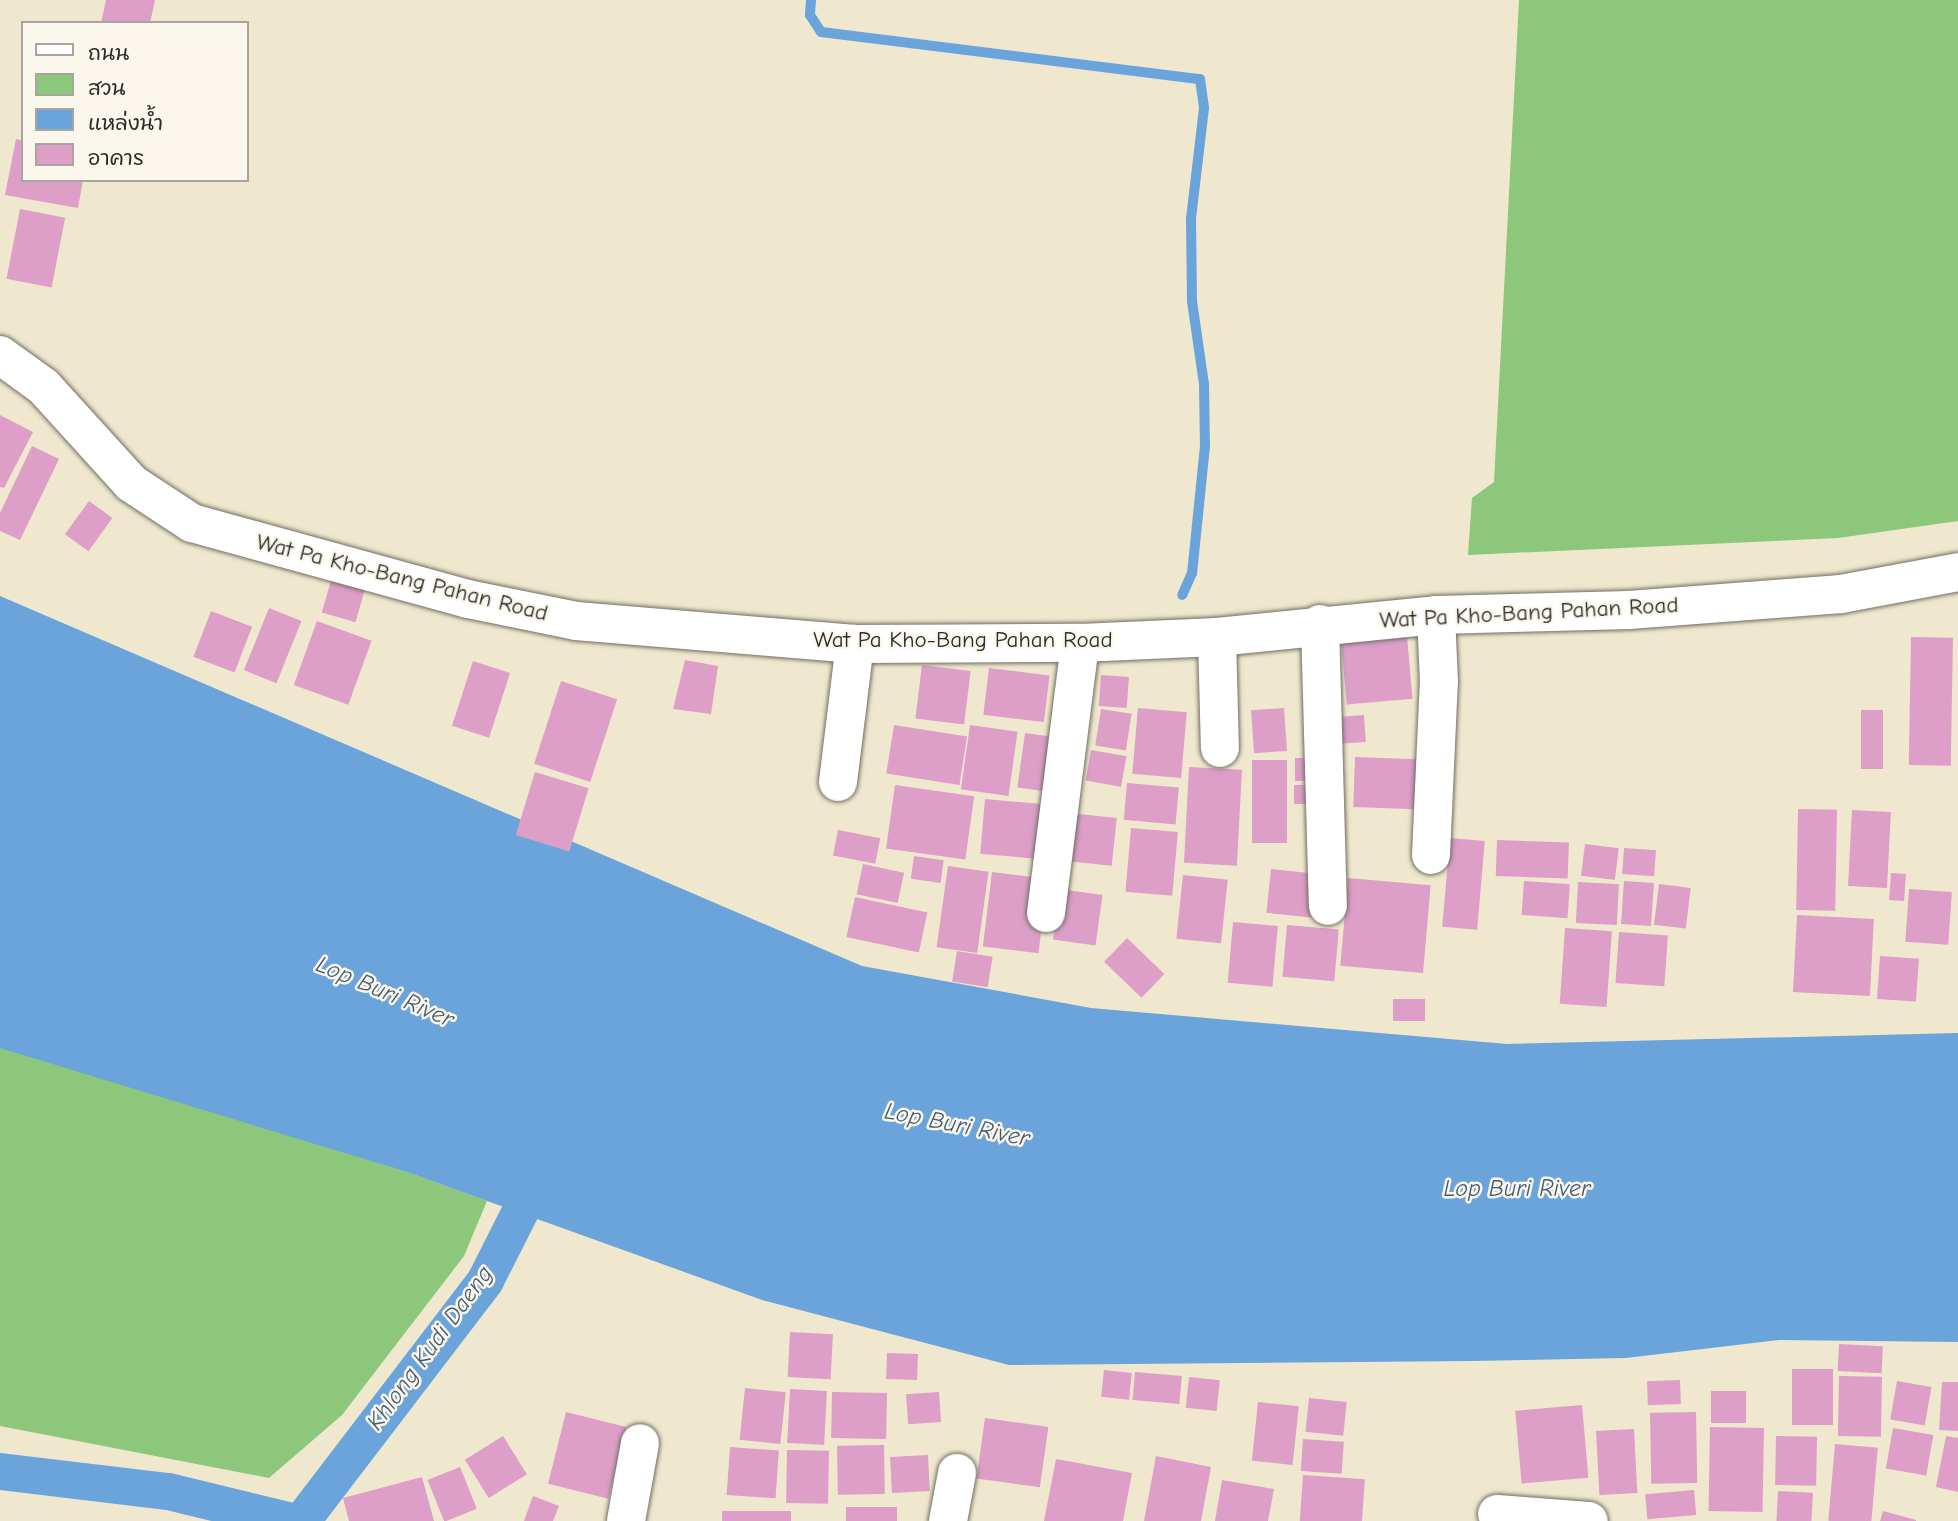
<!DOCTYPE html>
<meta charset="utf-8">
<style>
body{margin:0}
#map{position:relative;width:1958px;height:1521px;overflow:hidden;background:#f0e8ce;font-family:"Comic Neue","Playpen Sans Thai",sans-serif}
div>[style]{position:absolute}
.green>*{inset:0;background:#8cc77c}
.water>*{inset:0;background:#6aa4da}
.stream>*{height:10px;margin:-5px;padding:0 5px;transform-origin:5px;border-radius:5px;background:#6aa4da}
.canal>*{height:37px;margin:-18.5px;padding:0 18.5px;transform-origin:18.5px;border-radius:18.5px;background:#6aa4da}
.building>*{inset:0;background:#dd9ec8;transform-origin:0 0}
.roads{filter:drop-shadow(0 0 2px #706d64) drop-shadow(0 0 2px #706d64)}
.minor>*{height:38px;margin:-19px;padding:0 19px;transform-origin:19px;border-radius:19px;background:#fff}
span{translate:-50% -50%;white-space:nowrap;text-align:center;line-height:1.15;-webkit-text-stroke:5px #fbf7ec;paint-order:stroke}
.street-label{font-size:23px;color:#2b2b2b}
.water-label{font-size:24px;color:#445b71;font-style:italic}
.legend{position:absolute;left:21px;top:21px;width:228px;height:161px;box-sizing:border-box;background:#fbf7ec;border:2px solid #a8a59f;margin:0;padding:9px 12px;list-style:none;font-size:21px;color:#2b2b2b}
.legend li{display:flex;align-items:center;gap:14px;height:35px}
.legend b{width:35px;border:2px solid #a8a59f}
</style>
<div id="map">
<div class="green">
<i style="clip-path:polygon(1519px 0,1958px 0,1958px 521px,1838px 538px,1468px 555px,1472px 498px,1494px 482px)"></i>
<i style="clip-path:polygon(0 1045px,407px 1172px,487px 1201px,464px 1256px,342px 1415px,269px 1478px,0 1426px)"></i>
</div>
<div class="water">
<i style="clip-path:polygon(0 596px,862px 966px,1091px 1008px,1507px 1044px,1958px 1033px,1958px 1342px,1779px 1340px,1626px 1358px,1473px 1361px,1009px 1365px,762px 1300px,407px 1172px,0 1048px)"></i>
</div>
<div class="stream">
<i style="left:811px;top:0;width:15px;rotate:94deg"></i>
<i style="left:810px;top:15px;width:20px;rotate:57deg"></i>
<i style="left:821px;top:32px;width:382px;rotate:7.1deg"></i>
<i style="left:1200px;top:79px;width:29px;rotate:82deg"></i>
<i style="left:1204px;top:108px;width:112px;rotate:96.7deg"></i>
<i style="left:1191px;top:219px;width:82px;rotate:89.3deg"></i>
<i style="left:1192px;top:301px;width:84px;rotate:81.8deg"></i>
<i style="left:1204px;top:384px;width:62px;rotate:89.1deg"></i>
<i style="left:1205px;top:446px;width:128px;rotate:95.8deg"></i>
<i style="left:1192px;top:573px;width:24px;rotate:114deg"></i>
</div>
<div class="canal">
<i style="left:0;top:1471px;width:169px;rotate:6.8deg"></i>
<i style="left:168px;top:1491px;width:127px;rotate:13.7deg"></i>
<i style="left:301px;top:1521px;width:303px;rotate:-52.6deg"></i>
<i style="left:485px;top:1280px;width:127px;rotate:-63.2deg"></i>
</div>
<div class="building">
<i style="clip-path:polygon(106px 0,155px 0,150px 23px,101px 23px)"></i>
<i style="clip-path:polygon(16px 139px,23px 141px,23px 180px,83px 180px,78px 208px,5px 195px)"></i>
<i style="left:20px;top:209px;width:46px;height:71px;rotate:11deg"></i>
<i style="clip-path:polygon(0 415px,33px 432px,4px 488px,0 487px)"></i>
<i style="clip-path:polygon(32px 446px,59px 459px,20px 540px,0 531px,0 513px)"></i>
<i style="left:89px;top:501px;width:29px;height:41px;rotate:36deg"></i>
<i style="left:332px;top:577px;width:35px;height:37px;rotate:16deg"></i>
<i style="left:269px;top:608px;width:35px;height:67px;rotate:22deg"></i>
<i style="left:211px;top:611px;width:44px;height:49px;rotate:21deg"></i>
<i style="left:317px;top:621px;width:58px;height:68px;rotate:20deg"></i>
<i style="left:1407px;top:636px;width:63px;height:66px;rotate:85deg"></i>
<i style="left:1911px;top:637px;width:42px;height:128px;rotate:1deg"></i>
<i style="clip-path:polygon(685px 660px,718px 666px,711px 714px,673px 709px)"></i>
<i style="left:473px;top:661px;width:39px;height:68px;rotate:18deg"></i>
<i style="left:922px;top:665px;width:49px;height:54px;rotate:7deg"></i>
<i style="left:989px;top:668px;width:61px;height:47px;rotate:7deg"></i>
<i style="left:1101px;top:675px;width:28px;height:31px;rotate:4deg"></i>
<i style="left:561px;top:681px;width:59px;height:87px;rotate:18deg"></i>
<i style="left:1138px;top:708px;width:49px;height:66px;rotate:5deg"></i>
<i style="left:1284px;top:708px;width:43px;height:33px;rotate:86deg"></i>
<i style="left:1101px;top:709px;width:31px;height:37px;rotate:9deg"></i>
<i style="left:1861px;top:710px;width:22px;height:59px"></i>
<i style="left:1364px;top:715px;width:27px;height:31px;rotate:86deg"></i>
<i style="left:894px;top:725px;width:74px;height:49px;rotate:9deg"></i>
<i style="left:970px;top:725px;width:48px;height:65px;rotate:8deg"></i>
<i style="left:1025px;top:733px;width:44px;height:55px;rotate:8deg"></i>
<i style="left:1091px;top:750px;width:36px;height:31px;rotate:10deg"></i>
<i style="left:1355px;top:757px;width:62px;height:50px;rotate:2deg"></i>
<i style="left:1295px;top:758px;width:22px;height:23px"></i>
<i style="left:1252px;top:760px;width:35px;height:83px"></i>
<i style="left:1189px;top:767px;width:53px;height:96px;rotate:3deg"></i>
<i style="left:535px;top:772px;width:56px;height:66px;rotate:17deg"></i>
<i style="left:1127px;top:783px;width:52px;height:37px;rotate:5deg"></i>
<i style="left:895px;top:785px;width:80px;height:64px;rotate:8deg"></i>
<i style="left:1318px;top:785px;width:19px;height:24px;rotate:90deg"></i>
<i style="left:985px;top:799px;width:69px;height:55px;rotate:5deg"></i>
<i style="left:1798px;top:809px;width:39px;height:101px;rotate:1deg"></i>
<i style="left:1852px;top:810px;width:39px;height:76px;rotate:3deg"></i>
<i style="left:1069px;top:813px;width:48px;height:48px;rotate:6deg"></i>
<i style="left:1131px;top:828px;width:47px;height:64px;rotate:5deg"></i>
<i style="left:838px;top:830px;width:43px;height:26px;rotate:11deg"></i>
<i style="left:1450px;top:838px;width:35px;height:89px;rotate:5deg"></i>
<i style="left:1497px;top:840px;width:72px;height:36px;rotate:2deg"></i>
<i style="left:1585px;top:844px;width:34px;height:32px;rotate:7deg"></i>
<i style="left:1624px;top:848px;width:32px;height:26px;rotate:4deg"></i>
<i style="left:914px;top:856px;width:30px;height:23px;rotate:8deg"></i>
<i style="left:863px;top:864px;width:42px;height:31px;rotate:12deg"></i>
<i style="left:948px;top:866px;width:41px;height:82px;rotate:8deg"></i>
<i style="left:1271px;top:869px;width:48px;height:44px;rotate:6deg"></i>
<i style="left:992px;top:872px;width:56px;height:75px;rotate:7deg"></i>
<i style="left:1891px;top:873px;width:15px;height:27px;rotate:4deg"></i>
<i style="left:1183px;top:875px;width:45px;height:64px;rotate:6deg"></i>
<i style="left:1348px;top:878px;width:83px;height:88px;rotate:5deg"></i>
<i style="left:1524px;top:881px;width:46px;height:34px;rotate:4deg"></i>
<i style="left:1624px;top:881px;width:30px;height:43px;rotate:4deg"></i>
<i style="left:1578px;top:882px;width:41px;height:41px;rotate:3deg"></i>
<i style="left:1659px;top:884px;width:32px;height:41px;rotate:7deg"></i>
<i style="left:1060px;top:889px;width:43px;height:51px;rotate:8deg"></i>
<i style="left:1909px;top:889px;width:43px;height:53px;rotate:4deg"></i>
<i style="left:855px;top:897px;width:74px;height:41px;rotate:12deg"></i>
<i style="left:1797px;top:915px;width:77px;height:77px;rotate:3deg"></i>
<i style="left:1233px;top:922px;width:45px;height:61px;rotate:5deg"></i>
<i style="left:1287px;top:925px;width:52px;height:52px;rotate:5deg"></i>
<i style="left:1565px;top:928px;width:47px;height:76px;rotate:4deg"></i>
<i style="left:1619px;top:932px;width:49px;height:51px;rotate:4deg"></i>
<i style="left:1127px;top:938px;width:52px;height:33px;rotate:44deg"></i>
<i style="left:957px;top:951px;width:36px;height:31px;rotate:9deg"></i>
<i style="left:1880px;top:956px;width:39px;height:43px;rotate:4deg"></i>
<i style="left:1393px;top:999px;width:32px;height:22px"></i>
<i style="left:790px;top:1332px;width:43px;height:45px;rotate:3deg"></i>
<i style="left:1839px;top:1344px;width:44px;height:27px;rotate:3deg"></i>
<i style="left:887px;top:1353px;width:31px;height:26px;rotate:2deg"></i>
<i style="left:1792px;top:1369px;width:41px;height:56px"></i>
<i style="left:1104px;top:1370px;width:28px;height:27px;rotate:6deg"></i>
<i style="left:1135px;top:1372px;width:47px;height:28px;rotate:5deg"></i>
<i style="left:1839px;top:1376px;width:43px;height:60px;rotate:1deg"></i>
<i style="left:1189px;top:1377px;width:31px;height:31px;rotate:6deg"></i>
<i style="left:1680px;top:1380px;width:24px;height:33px;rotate:88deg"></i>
<i style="left:1897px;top:1381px;width:35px;height:39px;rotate:10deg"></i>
<i style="clip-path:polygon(1942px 1382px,1958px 1382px,1958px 1431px,1939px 1430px)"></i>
<i style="left:745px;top:1388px;width:41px;height:52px;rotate:6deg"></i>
<i style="left:790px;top:1389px;width:37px;height:54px;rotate:3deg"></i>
<i style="left:1711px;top:1391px;width:35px;height:32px"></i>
<i style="left:832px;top:1392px;width:55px;height:46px;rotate:1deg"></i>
<i style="left:939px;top:1392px;width:30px;height:33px;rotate:86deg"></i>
<i style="left:1309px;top:1398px;width:38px;height:34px;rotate:6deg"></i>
<i style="left:1258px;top:1402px;width:41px;height:59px;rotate:6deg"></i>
<i style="left:1582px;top:1405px;width:73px;height:67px;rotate:85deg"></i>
<i style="left:566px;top:1412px;width:62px;height:74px;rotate:14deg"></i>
<i style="left:1696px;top:1412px;width:71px;height:46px;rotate:89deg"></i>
<i style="left:985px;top:1418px;width:64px;height:61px;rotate:8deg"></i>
<i style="left:1710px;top:1427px;width:54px;height:84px;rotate:1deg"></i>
<i style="left:1893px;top:1428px;width:41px;height:41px;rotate:10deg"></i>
<i style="left:1634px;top:1429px;width:64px;height:38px;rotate:87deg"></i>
<i style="left:503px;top:1436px;width:45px;height:45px;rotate:58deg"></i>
<i style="left:1776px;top:1436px;width:41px;height:49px;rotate:1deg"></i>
<i style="clip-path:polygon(1946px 1436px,1958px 1438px,1958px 1492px,1936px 1487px)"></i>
<i style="left:1303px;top:1439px;width:41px;height:32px;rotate:4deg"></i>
<i style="left:1835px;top:1444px;width:43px;height:77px;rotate:5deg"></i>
<i style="left:884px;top:1445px;width:49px;height:47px;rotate:89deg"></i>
<i style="left:730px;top:1447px;width:49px;height:48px;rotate:4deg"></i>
<i style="left:787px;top:1450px;width:42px;height:53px;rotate:1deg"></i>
<i style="left:928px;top:1455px;width:36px;height:38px;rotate:87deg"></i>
<i style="clip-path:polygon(1156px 1456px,1211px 1467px,1201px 1521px,1144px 1521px)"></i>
<i style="clip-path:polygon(1056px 1459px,1132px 1473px,1123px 1521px,1044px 1521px)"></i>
<i style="left:460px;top:1467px;width:45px;height:35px;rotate:68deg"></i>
<i style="left:1303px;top:1475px;width:62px;height:46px;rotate:4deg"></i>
<i style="clip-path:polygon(422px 1477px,434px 1521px,349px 1521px,343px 1498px)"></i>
<i style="clip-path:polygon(1222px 1480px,1274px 1489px,1268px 1521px,1215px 1521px)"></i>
<i style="left:1694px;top:1490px;width:25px;height:49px;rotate:85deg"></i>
<i style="left:1778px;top:1491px;width:35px;height:30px;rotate:3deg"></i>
<i style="clip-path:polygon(533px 1496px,559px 1506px,553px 1521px,524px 1521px)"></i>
<i style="left:897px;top:1507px;width:14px;height:51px;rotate:90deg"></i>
<i style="left:791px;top:1511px;width:10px;height:69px;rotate:90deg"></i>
<i style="clip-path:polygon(1883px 1511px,1916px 1520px,1916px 1521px,1880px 1521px)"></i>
</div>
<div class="roads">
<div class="minor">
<i style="left:0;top:355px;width:54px;rotate:36deg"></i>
<i style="left:44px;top:387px;width:130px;rotate:47.8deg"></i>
<i style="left:131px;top:483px;width:73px;rotate:33.3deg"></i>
<i style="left:192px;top:523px;width:286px;rotate:15.4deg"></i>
<i style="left:468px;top:599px;width:110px;rotate:11.5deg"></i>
<i style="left:576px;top:621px;width:280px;rotate:4.7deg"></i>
<i style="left:855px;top:644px;width:225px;rotate:-0.3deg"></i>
<i style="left:1080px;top:643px;width:137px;rotate:-2.5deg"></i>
<i style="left:1217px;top:637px;width:220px;rotate:-5.7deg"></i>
<i style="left:1436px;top:615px;width:193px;rotate:-1.5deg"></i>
<i style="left:1629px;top:610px;width:213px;rotate:-4.3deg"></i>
<i style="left:1841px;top:594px;width:119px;rotate:-10.6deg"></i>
<i style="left:1320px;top:624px;width:282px;rotate:88.4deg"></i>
<i style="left:1217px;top:637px;width:111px;rotate:88.5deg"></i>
<i style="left:838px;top:782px;width:139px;rotate:-83deg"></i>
<i style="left:1431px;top:855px;width:173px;rotate:-87.4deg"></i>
<i style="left:1439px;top:682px;width:67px;rotate:-92.6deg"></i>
<i style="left:1046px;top:913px;width:272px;rotate:-82.8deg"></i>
<i style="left:1497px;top:1514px;width:92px;rotate:4.4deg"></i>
<i style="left:626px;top:1521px;width:79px;rotate:-79.8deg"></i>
<i style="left:948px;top:1521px;width:49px;rotate:-79.4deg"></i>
</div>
</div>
<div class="street-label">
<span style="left:402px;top:578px;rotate:14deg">Wat Pa Kho-Bang Pahan Road</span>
<span style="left:1529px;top:613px;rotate:-3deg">Wat Pa Kho-Bang Pahan Road</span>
<span style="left:963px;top:640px">Wat Pa Kho-Bang Pahan Road</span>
</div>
<div class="water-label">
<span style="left:385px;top:992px;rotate:23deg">Lop Buri River</span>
<span style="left:957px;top:1125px;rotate:11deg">Lop Buri River</span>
<span style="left:1517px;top:1189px">Lop Buri River</span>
<span style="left:430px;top:1348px;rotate:-54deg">Khlong Kudi Daeng</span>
</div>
<ul class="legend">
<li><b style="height:9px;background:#fff"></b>ถนน</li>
<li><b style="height:19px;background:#8cc77c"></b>สวน</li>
<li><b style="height:19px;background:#6aa4da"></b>แหล่งน้ำ</li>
<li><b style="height:19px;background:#dd9ec8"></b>อาคาร</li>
</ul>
</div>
